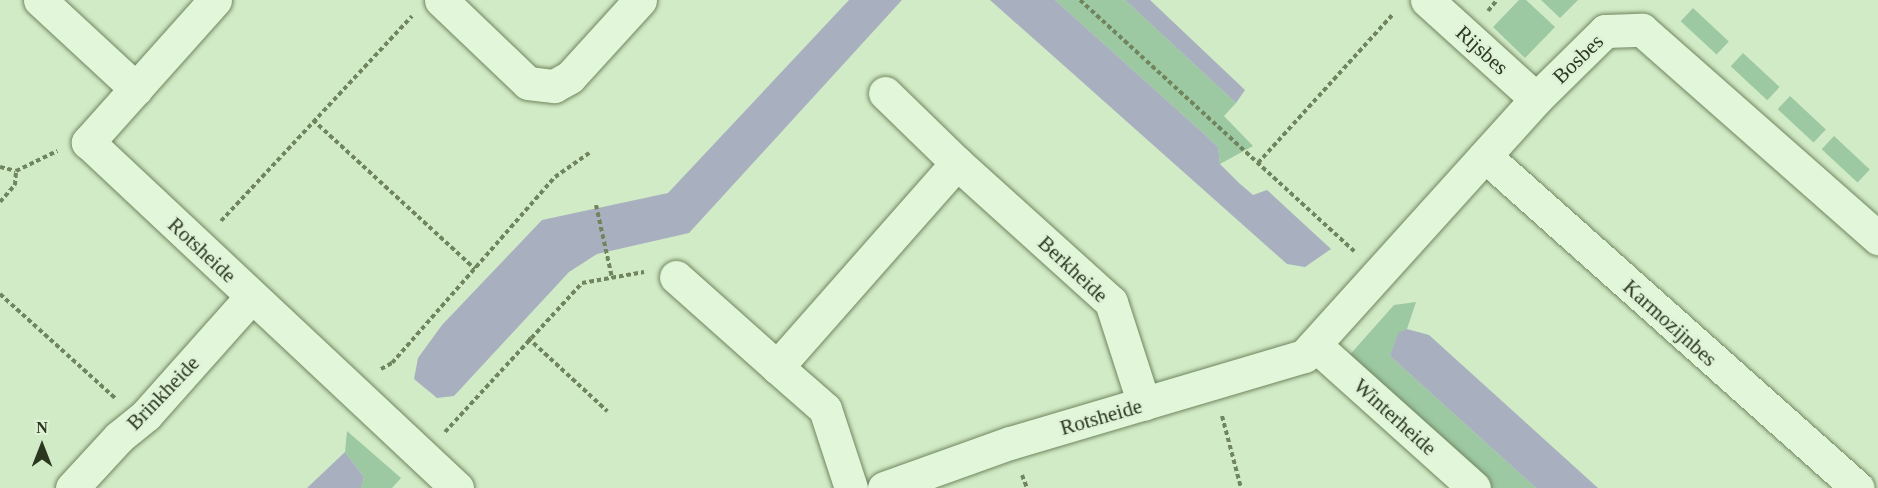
<!DOCTYPE html>
<style>
body{margin:0}
#map{position:relative;width:1878px;height:488px;overflow:hidden;background:#d2ebc7;font-family:"Times New Roman",serif}
div>[style]{position:absolute}
.green>*{inset:0;background:#9cc8a2;transform-origin:0 0}
.water>*{inset:0;background:#a8afbf}
.path>*{height:4px;margin-top:-2px;transform-origin:0;background:repeating-linear-gradient(90deg,#70855e 0 4.5px,transparent 0 7.5px)}
.roads{filter:drop-shadow(0 0 2px #70855e) drop-shadow(0 0 2px #70855e)}
.minor>*{height:33px;margin:-16.5px;padding:0 16.5px;transform-origin:16.5px;border-radius:16.5px;background:#e2f6da}
span{translate:-50% -50%;white-space:nowrap;text-align:center;line-height:1.15;-webkit-text-stroke:4.5px #def3d6;paint-order:stroke}
.street-label{font-size:21px;color:#2c3720}
.north{position:absolute;left:12px;top:416px;width:60px;height:60px;-webkit-text-stroke:4px #def3d6;paint-order:stroke;rotate:0deg;font-size:16px;font-weight:700;line-height:24px;text-align:center;color:#2c3720}
.north::after{content:'';display:block;margin:auto;width:21px;height:27px;background:#2c3720;clip-path:polygon(50% 0,100% 100%,50% 72%,0 100%)}
</style>
<div id="map">
<div class="green">
<i style="clip-path:polygon(1055px 0,1125px 0,1236px 103px,1224px 116px,1253px 146px,1220px 164px,1218px 147px,1203px 133px)"></i>
<i style="clip-path:polygon(1519px 0,1526px 0,1555px 27px,1525px 58px,1493px 27px)"></i>
<i style="clip-path:polygon(1541px 0,1578px 0,1560px 18px)"></i>
<i style="left:1693px;top:8px;width:49px;height:18px;rotate:43deg"></i>
<i style="left:1743px;top:53px;width:50px;height:18px;rotate:43deg"></i>
<i style="left:1790px;top:96px;width:49px;height:18px;rotate:43deg"></i>
<i style="left:1834px;top:136px;width:49px;height:18px;rotate:43deg"></i>
<i style="clip-path:polygon(1416px 302px,1407px 329px,1398px 334px,1390px 356px,1536px 488px,1490px 488px,1346px 359px,1394px 305px)"></i>
<i style="clip-path:polygon(347px 431px,401px 478px,392px 488px,361px 488px,364px 477px,345px 452px)"></i>
</div>
<div class="water">
<i style="clip-path:polygon(849px 0,902px 0,689px 233px,597px 254px,569px 272px,454px 396px,437px 398px,414px 379px,418px 358px,442px 325px,542px 220px,668px 193px)"></i>
<i style="clip-path:polygon(990px 0,1055px 0,1203px 133px,1218px 147px,1220px 164px,1239px 183px,1253px 195px,1267px 190px,1331px 249px,1305px 267px,1287px 264px)"></i>
<i style="clip-path:polygon(1125px 0,1150px 0,1245px 90px,1236px 103px)"></i>
<i style="clip-path:polygon(1407px 329px,1429px 335px,1598px 488px,1536px 488px,1390px 356px,1398px 333px)"></i>
<i style="clip-path:polygon(345px 452px,364px 477px,361px 488px,307px 488px)"></i>
</div>
<div class="path">
<i style="left:1080px;top:0;width:372px;rotate:42.5deg"></i>
<i style="left:1488px;top:11px;width:14px;rotate:-51deg"></i>
<i style="left:313px;top:120px;width:220px;rotate:42.6deg"></i>
<i style="left:1258px;top:163px;width:202px;rotate:-47.8deg"></i>
<i style="left:0;top:167px;width:16px;rotate:14deg"></i>
<i style="left:16px;top:171px;width:46px;rotate:-26deg"></i>
<i style="left:0;top:202px;width:23px;rotate:-49deg"></i>
<i style="left:15px;top:185px;width:14px;rotate:-86deg"></i>
<i style="left:596px;top:205px;width:75px;rotate:77.6deg"></i>
<i style="left:221px;top:221px;width:280px;rotate:-47deg"></i>
<i style="left:0;top:294px;width:155px;rotate:42.1deg"></i>
<i style="left:528px;top:338px;width:108px;rotate:42.7deg"></i>
<i style="left:381px;top:369px;width:13px;rotate:-29deg"></i>
<i style="left:392px;top:363px;width:247px;rotate:-48.8deg"></i>
<i style="left:555px;top:177px;width:42px;rotate:-35.2deg"></i>
<i style="left:1222px;top:416px;width:74px;rotate:75.2deg"></i>
<i style="left:445px;top:432px;width:202px;rotate:-47.4deg"></i>
<i style="left:582px;top:283px;width:63px;rotate:-10.1deg"></i>
<i style="left:1022px;top:475px;width:14px;rotate:69deg"></i>
</div>
<div class="roads">
<div class="minor">
<i style="left:40px;top:0;width:131px;rotate:42.8deg"></i>
<i style="left:215px;top:0;width:191px;rotate:131.8deg"></i>
<i style="left:88px;top:142px;width:506px;rotate:43.16deg"></i>
<i style="left:441px;top:0;width:120px;rotate:43.7deg"></i>
<i style="left:528px;top:83px;width:26px;rotate:7deg"></i>
<i style="left:554px;top:86px;width:18px;rotate:-29deg"></i>
<i style="left:570px;top:77px;width:104px;rotate:-47.7deg"></i>
<i style="left:1427px;top:0;width:147px;rotate:42.2deg"></i>
<i style="left:885px;top:93px;width:100px;rotate:44.2deg"></i>
<i style="left:1485px;top:156px;width:499px;rotate:41.7deg"></i>
<i style="left:676px;top:277px;width:135px;rotate:41.7deg"></i>
<i style="left:1316px;top:346px;width:212px;rotate:41.9deg"></i>
<i style="left:72px;top:488px;width:69px;rotate:-47.3deg"></i>
<i style="left:119px;top:437px;width:35px;rotate:-39deg"></i>
<i style="left:146px;top:415px;width:159px;rotate:-48.3deg"></i>
<i style="left:851px;top:488px;width:83px;rotate:-108.2deg"></i>
<i style="left:825px;top:409px;width:64px;rotate:-138.8deg"></i>
<i style="left:777px;top:367px;width:272px;rotate:-48.6deg"></i>
<i style="left:957px;top:163px;width:207px;rotate:42.1deg"></i>
<i style="left:1111px;top:302px;width:107px;rotate:72.1deg"></i>
<i style="left:884px;top:488px;width:134px;rotate:-19.7deg"></i>
<i style="left:1010px;top:443px;width:307px;rotate:-16.5deg"></i>
<i style="left:1304px;top:356px;width:346px;rotate:-47.9deg"></i>
<i style="left:1536px;top:99px;width:97px;rotate:-44.6deg"></i>
<i style="left:1605px;top:31px;width:37px;rotate:-2deg"></i>
<i style="left:1642px;top:30px;width:315px;rotate:41.4deg"></i>
</div>
</div>
<div class="street-label">
<span style="left:1482px;top:50px;rotate:42deg">Rijsbes</span>
<span style="left:1578px;top:59px;rotate:-44deg">Bosbes</span>
<span style="left:202px;top:250px;rotate:43deg">Rotsheide</span>
<span style="left:1073px;top:269px;rotate:43deg">Berkheide</span>
<span style="left:1670px;top:323px;rotate:42deg">Karmozijnbes</span>
<span style="left:163px;top:393px;rotate:-46deg">Brinkheide</span>
<span style="left:1101px;top:417px;rotate:-16deg">Rotsheide</span>
<span style="left:1395px;top:417px;rotate:42deg">Winterheide</span>
</div>
<div class="north">N</div>
</div>
